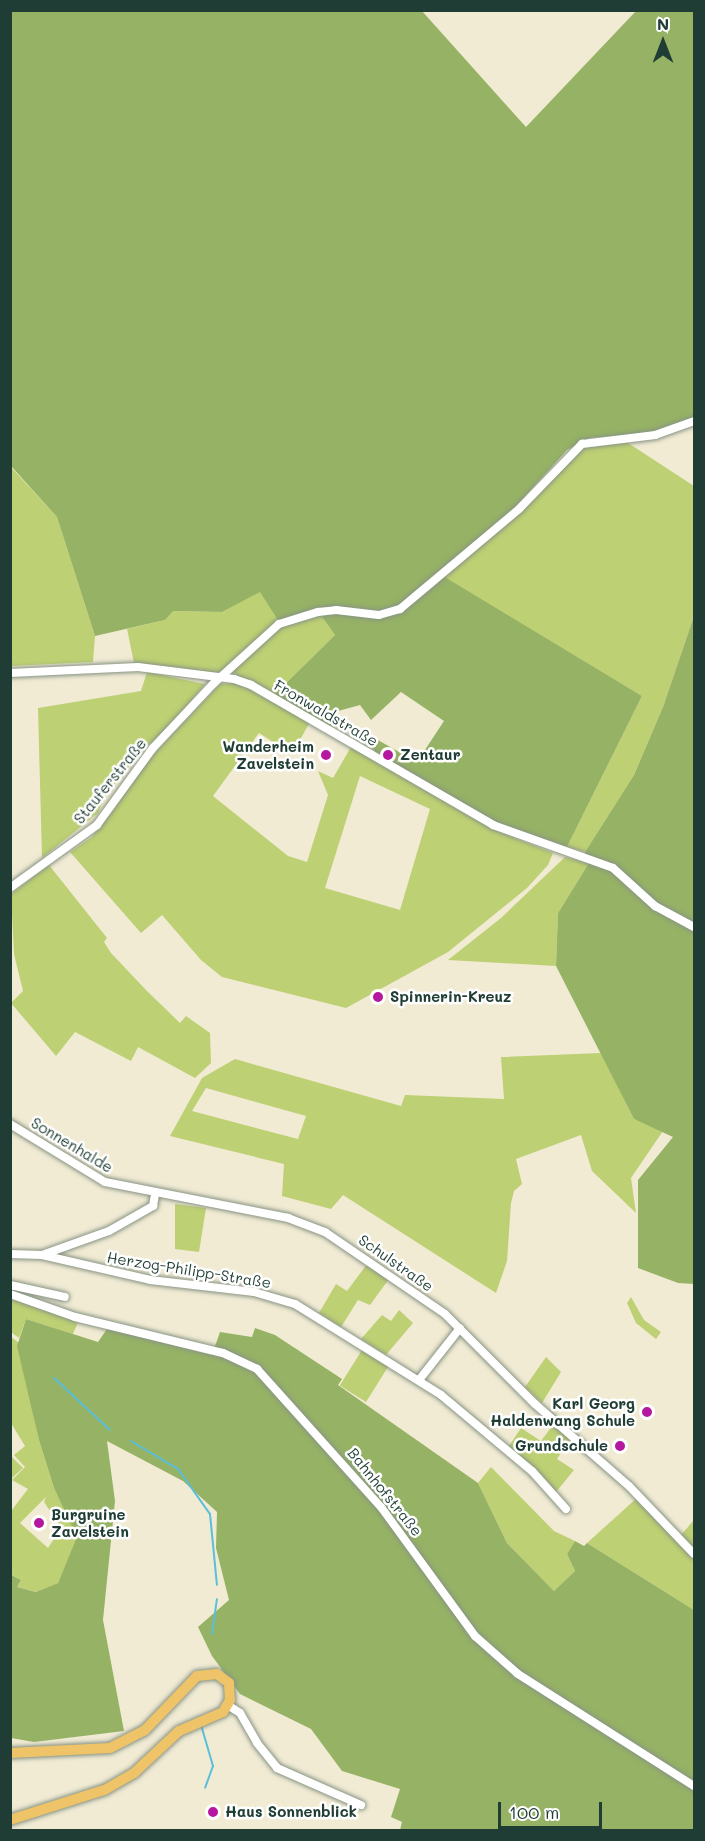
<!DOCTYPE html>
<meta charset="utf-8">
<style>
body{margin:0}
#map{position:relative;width:705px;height:1841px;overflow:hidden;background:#f1ebd4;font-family:Mali,sans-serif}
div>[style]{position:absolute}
.green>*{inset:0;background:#bdd073;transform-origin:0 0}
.forest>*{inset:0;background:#96b265}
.stream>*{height:2px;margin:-1px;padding:0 1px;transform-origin:1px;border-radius:1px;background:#5abfd8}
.roads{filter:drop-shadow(0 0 2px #889484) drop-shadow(0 0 2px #889484)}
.minor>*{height:8px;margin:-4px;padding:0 4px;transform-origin:4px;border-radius:4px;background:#fff}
.major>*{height:10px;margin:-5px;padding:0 5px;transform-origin:5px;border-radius:5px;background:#efc469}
.dots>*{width:16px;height:16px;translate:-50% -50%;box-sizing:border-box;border:3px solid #fff;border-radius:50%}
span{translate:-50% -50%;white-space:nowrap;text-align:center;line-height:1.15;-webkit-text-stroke:5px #fff;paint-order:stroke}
.street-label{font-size:15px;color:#1f3d34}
.poi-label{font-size:15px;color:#1f3d34;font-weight:700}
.right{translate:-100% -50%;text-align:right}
.left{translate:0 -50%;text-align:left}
.frame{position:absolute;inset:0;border:12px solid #1f3d34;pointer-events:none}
.north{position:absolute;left:633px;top:12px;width:60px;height:60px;-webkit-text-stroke:4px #fff;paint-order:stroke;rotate:0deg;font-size:16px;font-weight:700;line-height:24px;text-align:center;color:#1f3d34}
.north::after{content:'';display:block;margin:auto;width:21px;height:27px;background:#1f3d34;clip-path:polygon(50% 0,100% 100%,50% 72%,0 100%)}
.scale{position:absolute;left:498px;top:1802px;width:104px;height:27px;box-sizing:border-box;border:3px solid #1f3d34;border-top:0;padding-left:8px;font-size:18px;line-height:21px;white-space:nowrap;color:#1f3d34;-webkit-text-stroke:4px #fff;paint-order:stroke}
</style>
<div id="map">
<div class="green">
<i style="clip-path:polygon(625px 441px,694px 486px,694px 616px,663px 707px,634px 775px,585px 852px,567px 847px,642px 696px,441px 576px,581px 448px)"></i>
<i style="clip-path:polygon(10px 466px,57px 517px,95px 636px,93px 662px,11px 666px)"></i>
<i style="clip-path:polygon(260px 591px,279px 622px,224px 670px,216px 673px,134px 663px,127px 629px,165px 620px,172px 611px,222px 612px)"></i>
<i style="clip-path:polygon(320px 614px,335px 635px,275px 694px,237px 676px,233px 670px,282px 625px)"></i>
<i style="clip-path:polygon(147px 672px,205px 684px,167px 730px,142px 750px,106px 795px,98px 813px,42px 858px,38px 708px,141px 691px)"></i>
<i style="clip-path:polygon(evenodd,235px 683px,271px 698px,310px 722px,292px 754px,259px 733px,213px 796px,288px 856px,307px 862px,328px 795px,318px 771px,333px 778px,351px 747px,492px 829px,553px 853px,548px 865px,527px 888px,448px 952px,346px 1008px,222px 977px,201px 960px,162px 915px,141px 933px,70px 852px,92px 837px,134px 775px,220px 684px,235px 683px,360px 776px,430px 809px,400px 910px,325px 888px,360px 776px)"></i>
<i style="clip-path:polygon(565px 857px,589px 863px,558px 913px,556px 966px,448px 960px,501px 918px)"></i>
<i style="clip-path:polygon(49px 865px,107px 938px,104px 942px,111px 953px,146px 990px,180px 1023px,186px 1016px,210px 1033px,211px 1063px,195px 1078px,138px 1047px,131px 1061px,75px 1032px,56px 1056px,11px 1003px,23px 991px,14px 954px,11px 894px)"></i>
<i style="clip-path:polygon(evenodd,601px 1053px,634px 1119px,663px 1131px,631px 1178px,636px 1213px,592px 1171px,581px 1135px,516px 1159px,522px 1184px,514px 1191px,511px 1203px,507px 1261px,496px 1293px,343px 1195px,331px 1209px,282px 1196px,284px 1164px,170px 1136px,202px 1078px,235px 1059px,401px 1106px,405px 1095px,504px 1099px,501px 1057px,601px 1053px,206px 1088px,306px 1116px,298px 1139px,192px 1111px,206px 1088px)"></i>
<i style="clip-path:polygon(175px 1204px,206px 1208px,199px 1252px,175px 1249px)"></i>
<i style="clip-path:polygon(367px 1264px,389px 1279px,370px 1305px,358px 1300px,341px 1327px,319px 1313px,336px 1284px,347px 1291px)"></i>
<i style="clip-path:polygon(631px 1297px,644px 1320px,661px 1332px,656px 1339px,636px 1323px,627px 1303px)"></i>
<i style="clip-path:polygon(10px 1298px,78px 1322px,73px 1334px,26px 1319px,19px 1338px,11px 1332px)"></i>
<i style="clip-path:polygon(399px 1310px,413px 1323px,386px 1355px,361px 1339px,382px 1315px,391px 1321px)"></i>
<i style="clip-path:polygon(evenodd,11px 1337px,18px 1342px,39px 1440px,54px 1488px,78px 1537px,58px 1583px,37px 1592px,17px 1587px,21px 1580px,11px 1574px,11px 1511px,28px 1489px,12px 1480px,25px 1467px,14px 1455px,25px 1446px,11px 1423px,11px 1337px,46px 1497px,44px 1502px,58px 1523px,58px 1533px,48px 1548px,20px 1523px,46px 1497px)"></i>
<i style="left:362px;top:1350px;width:31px;height:42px;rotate:32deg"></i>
<i style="clip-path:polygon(546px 1357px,561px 1372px,542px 1403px,525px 1387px)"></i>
<i style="clip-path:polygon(553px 1425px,570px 1439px,557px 1459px,574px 1470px,556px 1492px,509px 1446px,521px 1428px,541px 1441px)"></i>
<i style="clip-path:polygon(12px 1457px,23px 1468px,12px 1478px,10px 1458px)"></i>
<i style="clip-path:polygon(491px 1467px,554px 1531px,575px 1541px,567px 1554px,575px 1571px,554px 1591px,507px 1543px,478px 1483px)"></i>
<i style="clip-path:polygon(638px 1497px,694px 1557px,694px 1610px,587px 1543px)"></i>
<i style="clip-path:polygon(694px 1520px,694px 1548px,680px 1536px)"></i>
</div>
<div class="forest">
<i style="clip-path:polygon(10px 11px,422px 11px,526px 127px,636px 11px,694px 11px,694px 418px,653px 433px,589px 438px,567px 450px,516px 506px,438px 573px,642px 696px,567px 847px,493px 821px,376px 752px,371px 747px,376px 739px,417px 762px,444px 721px,401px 692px,371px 720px,360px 705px,338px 711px,329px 729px,275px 694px,335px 635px,320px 614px,310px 610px,279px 622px,260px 592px,222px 612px,173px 611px,165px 620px,95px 636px,57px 517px,11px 466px)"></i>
<i style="clip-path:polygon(694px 616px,694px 1284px,678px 1283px,638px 1268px,638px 1180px,673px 1137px,634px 1119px,556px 966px,558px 913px,589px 863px,585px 852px,634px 775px,663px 707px)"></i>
<i style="clip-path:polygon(26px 1319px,98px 1342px,107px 1329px,212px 1355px,220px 1332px,252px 1337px,255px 1328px,275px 1335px,342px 1379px,338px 1385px,478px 1483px,507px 1543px,554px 1591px,575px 1571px,567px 1554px,575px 1541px,584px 1546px,587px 1543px,694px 1610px,694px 1830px,400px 1830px,402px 1822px,391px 1817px,400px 1789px,342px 1771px,311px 1729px,240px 1694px,212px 1656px,198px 1627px,229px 1600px,216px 1548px,217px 1512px,183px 1481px,107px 1441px,115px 1501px,103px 1620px,124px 1731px,34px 1742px,11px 1738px,10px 1574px,21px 1580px,17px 1587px,36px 1592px,58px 1583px,77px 1537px,54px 1488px,39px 1440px,17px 1346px)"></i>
</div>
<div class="stream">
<i style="left:54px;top:1378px;width:76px;rotate:42.9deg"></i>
<i style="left:131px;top:1441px;width:55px;rotate:30.8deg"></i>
<i style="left:178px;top:1469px;width:55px;rotate:54.6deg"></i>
<i style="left:210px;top:1514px;width:71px;rotate:84.4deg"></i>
<i style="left:212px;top:1634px;width:35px;rotate:-82deg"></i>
<i style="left:201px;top:1725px;width:43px;rotate:73.7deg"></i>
<i style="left:213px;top:1766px;width:23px;rotate:110deg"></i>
</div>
<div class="roads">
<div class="minor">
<i style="left:10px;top:673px;width:128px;rotate:-2.7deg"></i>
<i style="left:138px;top:667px;width:97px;rotate:7.1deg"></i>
<i style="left:234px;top:679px;width:18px;rotate:19deg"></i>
<i style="left:251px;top:685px;width:280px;rotate:30deg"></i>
<i style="left:493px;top:825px;width:127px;rotate:19.7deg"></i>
<i style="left:613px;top:868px;width:57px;rotate:42.1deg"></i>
<i style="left:655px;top:906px;width:44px;rotate:28.3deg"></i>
<i style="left:10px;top:888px;width:107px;rotate:-35.9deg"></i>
<i style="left:97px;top:825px;width:95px;rotate:-54deg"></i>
<i style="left:153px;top:748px;width:88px;rotate:-46.8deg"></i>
<i style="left:213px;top:684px;width:89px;rotate:-42.3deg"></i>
<i style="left:279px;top:624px;width:41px;rotate:-17.1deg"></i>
<i style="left:318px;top:612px;width:18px;rotate:-6deg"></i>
<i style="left:336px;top:610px;width:43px;rotate:6.6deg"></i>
<i style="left:379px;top:615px;width:22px;rotate:-16deg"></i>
<i style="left:400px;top:609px;width:155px;rotate:-40deg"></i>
<i style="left:519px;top:509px;width:91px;rotate:-45.9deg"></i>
<i style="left:582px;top:444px;width:74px;rotate:-7deg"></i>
<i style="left:655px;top:435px;width:41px;rotate:-19.7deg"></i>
<i style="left:10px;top:1124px;width:111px;rotate:31.4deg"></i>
<i style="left:105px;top:1182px;width:187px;rotate:11.1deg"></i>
<i style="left:288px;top:1218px;width:40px;rotate:21deg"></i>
<i style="left:325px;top:1232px;width:145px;rotate:34.3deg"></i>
<i style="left:445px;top:1314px;width:127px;rotate:45deg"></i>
<i style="left:535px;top:1404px;width:125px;rotate:41.1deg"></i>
<i style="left:629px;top:1486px;width:94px;rotate:46.3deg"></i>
<i style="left:10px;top:1254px;width:32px;rotate:2deg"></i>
<i style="left:42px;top:1255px;width:71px;rotate:-19.7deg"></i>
<i style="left:109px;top:1231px;width:51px;rotate:-29.6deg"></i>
<i style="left:153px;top:1206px;width:11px;rotate:-80deg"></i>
<i style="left:42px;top:1255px;width:111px;rotate:13deg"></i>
<i style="left:150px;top:1280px;width:105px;rotate:6.6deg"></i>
<i style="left:254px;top:1292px;width:43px;rotate:16.3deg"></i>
<i style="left:295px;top:1304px;width:172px;rotate:31.9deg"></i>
<i style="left:441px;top:1395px;width:119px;rotate:39.9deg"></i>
<i style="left:532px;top:1471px;width:51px;rotate:48.2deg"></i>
<i style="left:10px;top:1285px;width:56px;rotate:12.3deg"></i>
<i style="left:10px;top:1294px;width:69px;rotate:19.5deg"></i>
<i style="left:75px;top:1317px;width:152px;rotate:13.7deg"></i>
<i style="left:223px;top:1353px;width:38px;rotate:25deg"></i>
<i style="left:257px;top:1369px;width:186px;rotate:48.1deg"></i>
<i style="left:381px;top:1507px;width:160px;rotate:53.9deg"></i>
<i style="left:475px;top:1636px;width:57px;rotate:41.5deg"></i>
<i style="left:518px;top:1674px;width:209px;rotate:32.5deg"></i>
<i style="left:419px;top:1380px;width:66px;rotate:-51.7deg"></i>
<i style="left:229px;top:1706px;width:13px;rotate:32deg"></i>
<i style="left:240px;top:1713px;width:34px;rotate:60deg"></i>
<i style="left:257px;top:1743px;width:32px;rotate:51deg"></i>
<i style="left:277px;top:1768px;width:92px;rotate:23.8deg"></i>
</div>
<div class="major">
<i style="left:10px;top:1753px;width:100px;rotate:-2.9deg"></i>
<i style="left:110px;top:1748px;width:39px;rotate:-27deg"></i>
<i style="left:145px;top:1730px;width:75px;rotate:-46.1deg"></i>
<i style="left:197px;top:1676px;width:20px;rotate:-6deg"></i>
<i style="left:217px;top:1674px;width:15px;rotate:37deg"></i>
<i style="left:229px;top:1683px;width:17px;rotate:87deg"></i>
<i style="left:230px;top:1700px;width:14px;rotate:120deg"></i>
<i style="left:223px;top:1712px;width:48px;rotate:156.6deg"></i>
<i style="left:179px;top:1731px;width:62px;rotate:137deg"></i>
<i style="left:134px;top:1773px;width:34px;rotate:150deg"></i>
<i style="left:104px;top:1790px;width:99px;rotate:162.3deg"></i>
</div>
</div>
<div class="dots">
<i style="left:326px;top:755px;background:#b5179e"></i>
<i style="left:388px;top:755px;background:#b5179e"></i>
<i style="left:378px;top:997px;background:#b5179e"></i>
<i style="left:647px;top:1412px;background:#b5179e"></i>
<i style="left:620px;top:1446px;background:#b5179e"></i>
<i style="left:39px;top:1523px;background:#b5179e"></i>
<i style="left:213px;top:1812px;background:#b5179e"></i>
</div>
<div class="street-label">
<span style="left:326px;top:713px;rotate:30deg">Fronwaldstraße</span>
<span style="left:110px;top:781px;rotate:-51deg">Stauferstraße</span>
<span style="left:72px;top:1145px;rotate:31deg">Sonnenhalde</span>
<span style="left:396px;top:1263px;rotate:35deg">Schulstraße</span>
<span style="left:189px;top:1270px;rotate:9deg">Herzog-Philipp-Straße</span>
<span style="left:385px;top:1492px;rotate:51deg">Bahnhofstraße</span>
</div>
<div class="poi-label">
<span class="right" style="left:314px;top:755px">Wanderheim<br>Zavelstein</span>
<span class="left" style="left:400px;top:755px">Zentaur</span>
<span class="left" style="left:390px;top:997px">Spinnerin-Kreuz</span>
<span class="right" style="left:635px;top:1412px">Karl Georg<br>Haldenwang Schule</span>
<span class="right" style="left:608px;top:1446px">Grundschule</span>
<span class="left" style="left:51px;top:1523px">Burgruine<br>Zavelstein</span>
<span class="left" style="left:225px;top:1812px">Haus Sonnenblick</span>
</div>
<div class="frame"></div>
<div class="north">N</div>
<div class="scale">100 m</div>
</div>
